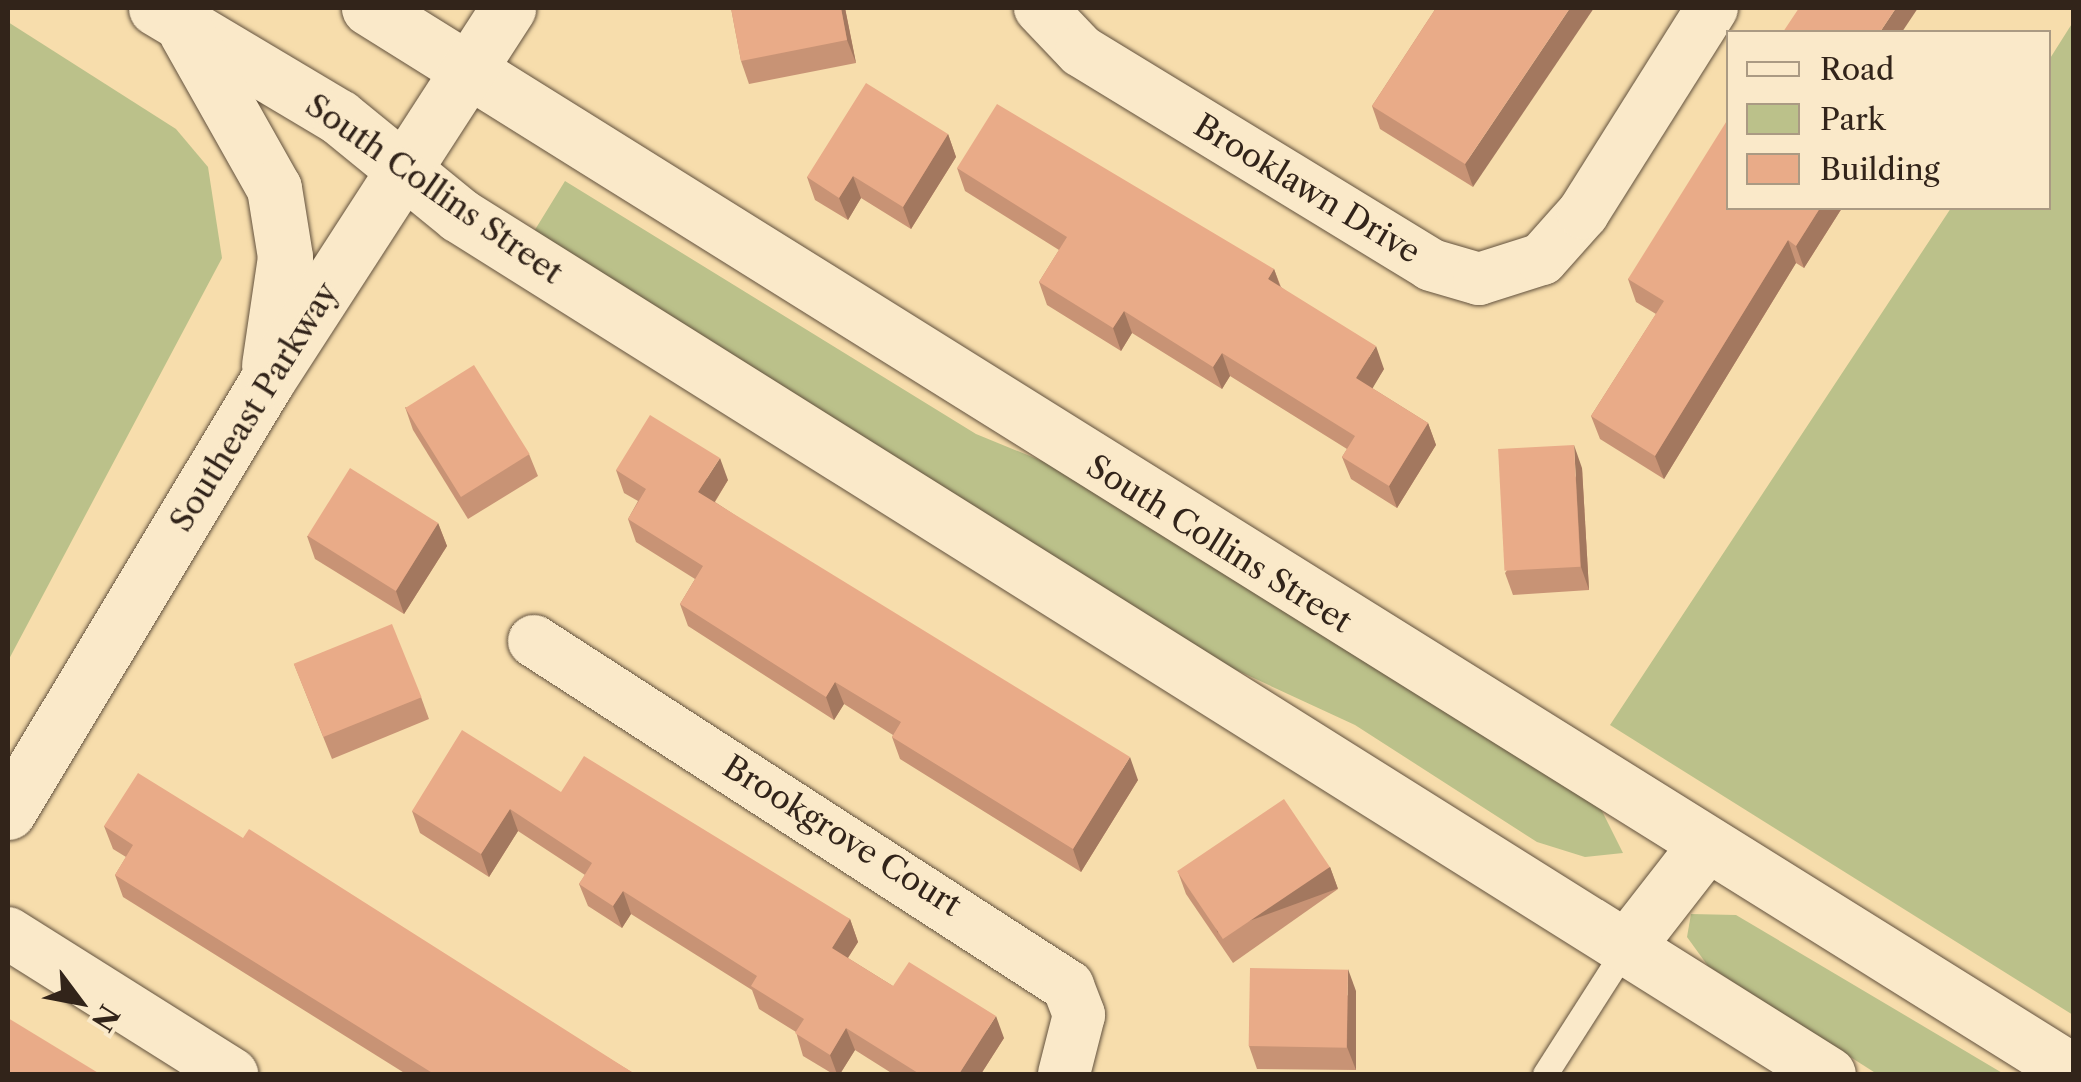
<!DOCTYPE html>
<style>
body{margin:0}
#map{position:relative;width:2081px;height:1082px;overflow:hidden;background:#f7ddac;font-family:"Libre Caslon Text",serif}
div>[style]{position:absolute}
.green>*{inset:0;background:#bbc18a}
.roads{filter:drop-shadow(0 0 2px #63523e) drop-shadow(0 0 2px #63523e)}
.lane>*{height:25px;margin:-12.5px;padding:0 12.5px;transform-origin:12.5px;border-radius:12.5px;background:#fae9c9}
.street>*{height:52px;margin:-26px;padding:0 26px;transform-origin:26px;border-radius:26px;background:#fae9c9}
.secondary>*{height:55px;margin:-27.5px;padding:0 27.5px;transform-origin:27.5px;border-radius:27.5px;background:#fae9c9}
.wall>*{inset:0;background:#c89375}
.shaded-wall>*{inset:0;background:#a3785f;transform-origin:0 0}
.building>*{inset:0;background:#e9ab88;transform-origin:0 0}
span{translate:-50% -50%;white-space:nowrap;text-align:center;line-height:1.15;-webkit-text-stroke:9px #fae9c9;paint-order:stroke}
.street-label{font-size:32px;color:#32241a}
.frame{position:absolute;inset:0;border:10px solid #32241a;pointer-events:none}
.legend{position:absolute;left:1726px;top:30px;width:325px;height:180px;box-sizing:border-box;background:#fae9c9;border:2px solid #aa9a83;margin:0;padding:12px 18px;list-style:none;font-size:30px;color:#32241a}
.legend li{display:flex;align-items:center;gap:20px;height:50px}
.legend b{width:50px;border:2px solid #aa9a83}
.north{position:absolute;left:30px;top:952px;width:100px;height:100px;-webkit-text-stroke:8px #fae9c9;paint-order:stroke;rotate:122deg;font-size:28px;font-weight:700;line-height:40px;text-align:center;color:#32241a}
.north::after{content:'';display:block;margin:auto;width:35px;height:45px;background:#32241a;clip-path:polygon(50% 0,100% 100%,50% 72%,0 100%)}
</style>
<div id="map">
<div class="green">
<i style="clip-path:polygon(8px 22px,176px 129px,208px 167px,222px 258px,8px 661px)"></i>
<i style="clip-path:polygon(2073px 22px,2073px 1015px,1610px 725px,1951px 208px,2048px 208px,2049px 60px)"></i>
<i style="clip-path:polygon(565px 181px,976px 434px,1069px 472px,1598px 803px,1623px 853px,1585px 857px,1537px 842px,1355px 725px,1219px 662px,533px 233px)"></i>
<i style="clip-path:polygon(1691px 914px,1736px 915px,2004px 1074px,1877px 1074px,1708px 966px,1687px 937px)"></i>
</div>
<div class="roads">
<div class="lane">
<i style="left:1545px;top:1074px;width:152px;rotate:-57.4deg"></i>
</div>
<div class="street">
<i style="left:1040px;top:8px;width:59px;rotate:46.4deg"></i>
<i style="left:1081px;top:51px;width:410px;rotate:31.4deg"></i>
<i style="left:1431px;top:265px;width:50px;rotate:16.3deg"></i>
<i style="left:1479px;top:279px;width:66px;rotate:-17.6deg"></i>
<i style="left:1542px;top:259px;width:62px;rotate:-48.3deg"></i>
<i style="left:1583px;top:213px;width:242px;rotate:-57.8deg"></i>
<i style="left:534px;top:641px;width:636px;rotate:32.87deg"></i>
<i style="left:1068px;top:986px;width:31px;rotate:69deg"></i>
<i style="left:1079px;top:1015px;width:61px;rotate:104.3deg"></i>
<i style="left:8px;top:933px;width:265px;rotate:32.2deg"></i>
</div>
<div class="secondary">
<i style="left:156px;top:8px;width:213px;rotate:30.8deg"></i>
<i style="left:339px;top:117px;width:155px;rotate:39.2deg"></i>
<i style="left:459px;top:215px;width:1616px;rotate:32.11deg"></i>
<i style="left:369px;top:8px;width:2010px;rotate:31.97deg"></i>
<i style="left:186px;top:32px;width:179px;rotate:60.6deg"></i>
<i style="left:274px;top:188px;width:70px;rotate:80.9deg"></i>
<i style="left:285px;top:257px;width:109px;rotate:98.4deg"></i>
<i style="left:8px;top:812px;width:503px;rotate:-59deg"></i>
<i style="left:267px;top:381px;width:444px;rotate:-57.1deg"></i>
<i style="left:1627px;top:946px;width:125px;rotate:-52.1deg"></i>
</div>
</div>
<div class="wall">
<i style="clip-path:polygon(731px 8px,845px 8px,856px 63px,749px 84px,741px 61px)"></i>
<i style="clip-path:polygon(1436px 8px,1473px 187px,1380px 129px,1372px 106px)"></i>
<i style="clip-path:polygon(948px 134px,956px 157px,911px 229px,861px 198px,848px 220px,815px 200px,807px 177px)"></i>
<i style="clip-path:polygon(957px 168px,1274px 269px,1281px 287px,1384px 369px,1372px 388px,1428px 423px,1436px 445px,1397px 508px,1351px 479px,1342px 457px,1347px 449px,1230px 376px,1222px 389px,1132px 333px,1121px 351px,1047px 305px,1039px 282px,1059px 250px,965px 191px)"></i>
<i style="clip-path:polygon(1728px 208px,1842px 208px,1804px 268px,1796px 263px,1664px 479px,1600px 439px,1591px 416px,1656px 314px,1636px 302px,1628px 279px)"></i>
<i style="clip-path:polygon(405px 407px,529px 454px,538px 476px,468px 519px,413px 430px)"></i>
<i style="clip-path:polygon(1582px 468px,1589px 590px,1513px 595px,1505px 573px)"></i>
<i style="clip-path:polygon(616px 470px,728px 480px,715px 502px,1138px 780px,1081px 872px,900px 759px,892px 737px,893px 735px,844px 704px,834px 720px,688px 626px,680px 604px,695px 579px,636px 542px,628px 519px,638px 501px,624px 493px)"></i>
<i style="clip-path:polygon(438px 523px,447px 546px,404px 614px,315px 559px,307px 536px)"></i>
<i style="clip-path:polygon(294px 664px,421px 697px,429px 719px,332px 759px)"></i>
<i style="clip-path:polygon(561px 792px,850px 919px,858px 942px,848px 958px,893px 986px,1004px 1038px,981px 1074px,893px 1074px,855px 1050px,840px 1074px,833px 1074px,803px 1056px,796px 1032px,759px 1009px,752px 990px,631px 914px,622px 928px,588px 906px,579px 884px,585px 875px,518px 831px,489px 877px,420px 833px,412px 811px)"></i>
<i style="clip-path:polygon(104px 826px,243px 838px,635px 1074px,406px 1074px,123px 897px,115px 875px,126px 857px,113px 849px)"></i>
<i style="clip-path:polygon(1330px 867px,1338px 889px,1233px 963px,1186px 894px,1178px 872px)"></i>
<i style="clip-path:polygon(1356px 991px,1356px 1070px,1257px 1069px,1249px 1046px)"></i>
</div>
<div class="shaded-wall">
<i style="clip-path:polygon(841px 8px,845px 8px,856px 63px,847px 40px)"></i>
<i style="clip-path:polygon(1570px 8px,1594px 8px,1473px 187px,1465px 164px)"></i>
<i style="clip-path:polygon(1896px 8px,1918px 8px,1902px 32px,1880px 32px)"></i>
<i style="clip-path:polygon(948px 134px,956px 157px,911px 229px,903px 207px)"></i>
<i style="clip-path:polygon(853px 176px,861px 198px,848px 220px,839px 198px)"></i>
<i style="clip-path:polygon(1820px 208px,1842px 208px,1804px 268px,1796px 246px)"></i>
<i style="clip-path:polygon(1788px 240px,1796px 263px,1664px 479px,1655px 456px)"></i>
<i style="clip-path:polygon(1274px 269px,1282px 292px,1268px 279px)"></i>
<i style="clip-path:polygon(1124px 311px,1132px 333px,1121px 351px,1113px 328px)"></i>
<i style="clip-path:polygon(1376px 346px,1384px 369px,1365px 401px,1356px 378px)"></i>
<i style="clip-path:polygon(1222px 353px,1230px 376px,1222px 389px,1213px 367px)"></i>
<i style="clip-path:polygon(1428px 423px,1436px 445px,1397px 508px,1389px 486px)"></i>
<i style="clip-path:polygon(1574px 445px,1582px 468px,1589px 590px,1581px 567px)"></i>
<i style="clip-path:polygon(720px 458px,728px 480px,707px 514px,698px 492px)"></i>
<i style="clip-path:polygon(438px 523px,447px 546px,404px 614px,396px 591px)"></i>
<i style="clip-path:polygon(835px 682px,844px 704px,834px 720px,826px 697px)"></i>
<i style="clip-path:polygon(1130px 757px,1138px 780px,1081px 872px,1073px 849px)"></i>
<i style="clip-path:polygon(510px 809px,518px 831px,489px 877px,481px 854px)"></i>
<i style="left:1330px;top:867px;width:23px;height:128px;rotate:70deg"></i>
<i style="clip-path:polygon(623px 891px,631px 914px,622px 928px,613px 906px)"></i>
<i style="clip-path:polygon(850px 919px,858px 942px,840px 970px,832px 948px)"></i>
<i style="clip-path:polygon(1348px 969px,1356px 991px,1356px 1070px,1347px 1047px)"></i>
<i style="clip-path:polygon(996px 1016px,1004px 1038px,981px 1074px,959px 1074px)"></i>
<i style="clip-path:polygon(846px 1028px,855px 1050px,840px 1074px,837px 1074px,830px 1055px)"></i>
</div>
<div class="building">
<i style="clip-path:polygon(731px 8px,841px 8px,847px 40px,741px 61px)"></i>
<i style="clip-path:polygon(1436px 8px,1570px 8px,1465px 164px,1372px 106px)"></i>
<i style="clip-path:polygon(1799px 8px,1896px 8px,1880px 32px,1783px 32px)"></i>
<i style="clip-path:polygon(866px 83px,948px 134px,903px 207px,853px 176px,839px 198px,807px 177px)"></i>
<i style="clip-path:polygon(997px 104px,1274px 269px,1268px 279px,1376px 346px,1356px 378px,1428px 423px,1389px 486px,1342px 457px,1355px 436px,1222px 353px,1213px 367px,1124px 311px,1113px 328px,1039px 282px,1067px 237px,957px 168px)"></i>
<i style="clip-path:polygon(1728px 119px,1728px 208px,1820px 208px,1796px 246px,1788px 240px,1655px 456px,1591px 416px,1664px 301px,1628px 279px)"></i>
<i style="left:474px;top:365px;width:105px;height:81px;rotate:58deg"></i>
<i style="clip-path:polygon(650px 415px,720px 458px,698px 492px,1130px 757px,1073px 849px,892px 737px,901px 722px,835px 682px,826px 697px,680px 604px,703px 566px,628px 519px,646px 489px,616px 470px)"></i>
<i style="left:1574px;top:445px;width:122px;height:76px;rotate:87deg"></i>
<i style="left:350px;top:468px;width:104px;height:80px;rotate:32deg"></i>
<i style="left:392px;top:624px;width:79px;height:106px;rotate:68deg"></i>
<i style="clip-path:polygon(462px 730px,561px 792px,584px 756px,850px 919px,832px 948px,893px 986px,909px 962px,996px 1016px,959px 1074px,917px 1074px,918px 1073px,846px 1028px,830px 1055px,795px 1033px,804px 1019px,751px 986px,757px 976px,623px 891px,613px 906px,579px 884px,592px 863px,510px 809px,481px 854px,412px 811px)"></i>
<i style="clip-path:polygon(138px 773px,243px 838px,249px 829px,635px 1074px,434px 1074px,115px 875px,133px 845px,104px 826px)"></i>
<i style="left:1284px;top:799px;width:82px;height:129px;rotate:56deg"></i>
<i style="left:1250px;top:968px;width:98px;height:78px;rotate:1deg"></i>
<i style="clip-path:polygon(8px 1018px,100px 1074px,8px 1074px)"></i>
</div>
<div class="street-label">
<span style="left:434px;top:189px;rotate:35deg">South Collins Street</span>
<span style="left:1307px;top:189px;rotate:31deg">Brooklawn Drive</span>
<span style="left:254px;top:407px;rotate:-58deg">Southeast Parkway</span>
<span style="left:1219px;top:544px;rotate:32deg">South Collins Street</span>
<span style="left:842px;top:836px;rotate:32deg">Brookgrove Court</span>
</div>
<div class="frame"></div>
<ul class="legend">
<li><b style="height:12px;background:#fae9c9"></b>Road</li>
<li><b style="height:28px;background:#bbc18a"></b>Park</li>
<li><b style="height:28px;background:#e9ab88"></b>Building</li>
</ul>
<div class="north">N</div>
</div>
